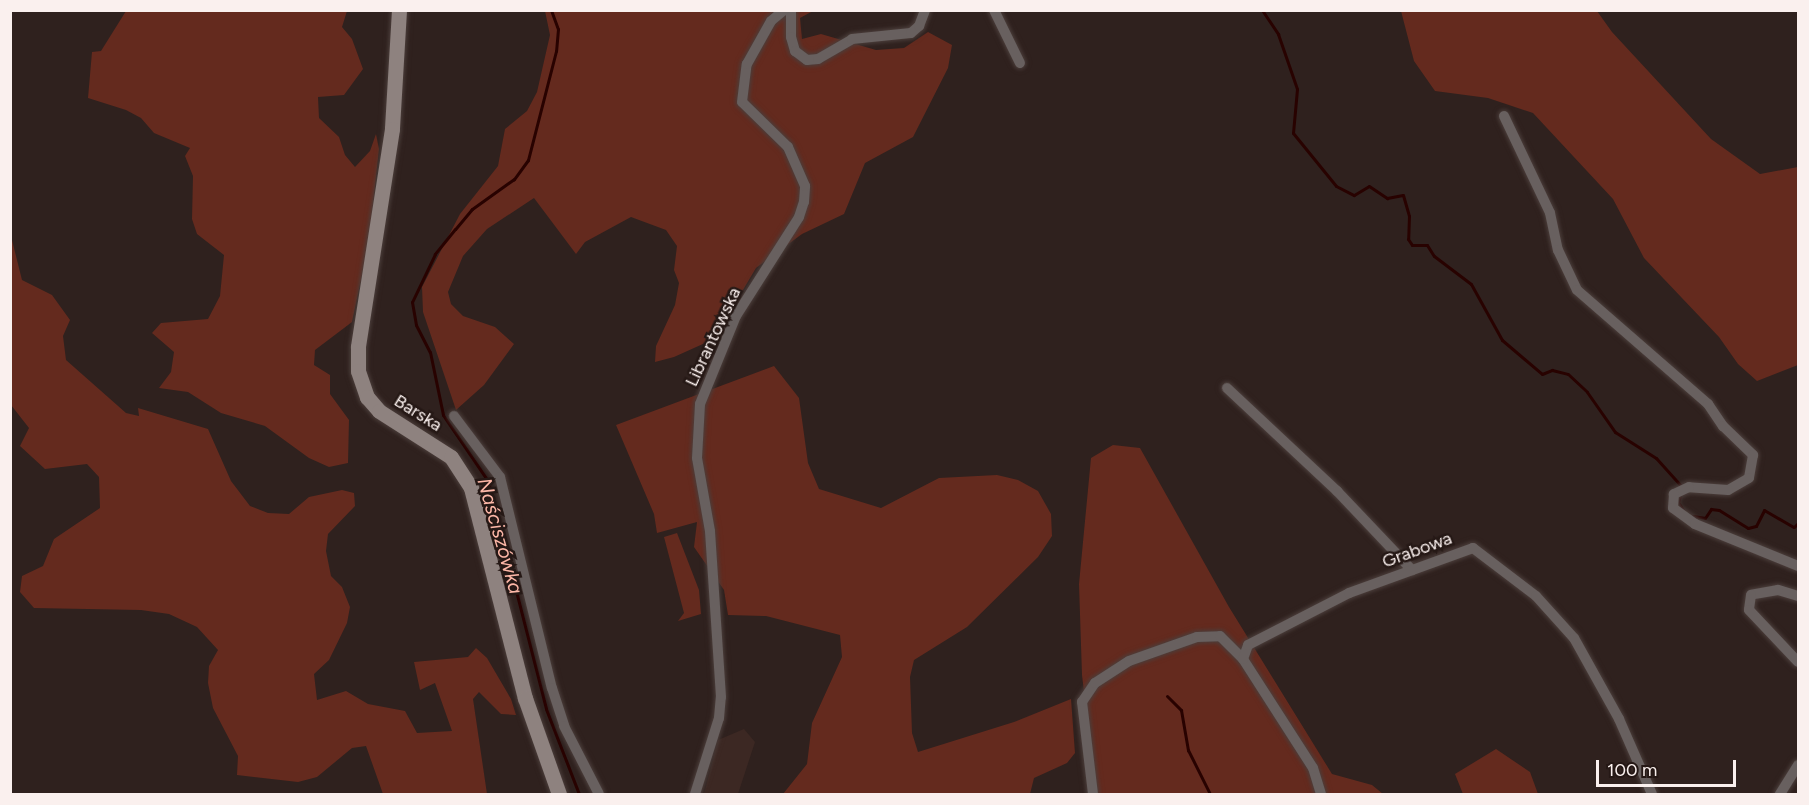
<!DOCTYPE html>
<meta charset="utf-8">
<style>
body{margin:0}
#map{position:relative;width:1809px;height:805px;overflow:hidden;background:#2f211e;font-family:Figtree,sans-serif}
div>[style]{position:absolute}
.built>*{inset:0;background:#3c2823}
.green>*{inset:0;background:#642a1e}
.stream>*{height:3px;margin:-1.5px;padding:0 1.5px;transform-origin:1.5px;border-radius:1.5px;background:#280200}
.roads{filter:drop-shadow(0 0 2px #4b3e3b) drop-shadow(0 0 2px #4b3e3b)}
.street>*{height:10px;margin:-5px;padding:0 5px;transform-origin:5px;border-radius:5px;background:#68605f}
.secondary>*{height:15px;margin:-7.5px;padding:0 7.5px;transform-origin:7.5px;border-radius:7.5px;background:#8e827f}
span{translate:-50% -50%;white-space:nowrap;text-align:center;line-height:1.15;-webkit-text-stroke:5px #251815;paint-order:stroke}
.street-label{font-size:18px;color:#faf0ee}
.water-label{font-size:20px;color:#fdb7a7;font-style:italic}
.frame{position:absolute;inset:0;border:12px solid #faf0ee;pointer-events:none}
.scale{position:absolute;left:1596px;top:760px;width:140px;height:27px;box-sizing:border-box;border:3px solid #faf0ee;border-top:0;padding-left:8px;font-size:18px;line-height:21px;white-space:nowrap;color:#faf0ee;-webkit-text-stroke:4px #251815;paint-order:stroke}
</style>
<div id="map">
<div class="built">
<i style="clip-path:polygon(744px 729px,755px 742px,738px 794px,704px 794px,718px 740px)"></i>
</div>
<div class="green">
<i style="clip-path:polygon(126px 11px,347px 11px,342px 27px,352px 39px,363px 69px,344px 95px,318px 97px,319px 118px,339px 137px,345px 155px,355px 167px,370px 151px,376px 134px,379px 149px,369px 242px,352px 322px,315px 350px,314px 365px,330px 375px,330px 394px,349px 420px,348px 463px,329px 467px,309px 458px,265px 426px,221px 413px,188px 392px,159px 388px,171px 372px,174px 352px,152px 333px,161px 323px,208px 319px,220px 296px,224px 255px,197px 234px,192px 219px,193px 176px,185px 156px,190px 148px,154px 133px,141px 118px,126px 110px,88px 98px,92px 52px,101px 51px)"></i>
<i style="clip-path:polygon(545px 11px,813px 11px,800px 18px,802px 39px,821px 34px,876px 50px,904px 48px,928px 32px,952px 45px,948px 68px,913px 137px,865px 163px,844px 214px,802px 234px,756px 268px,714px 339px,674px 357px,655px 362px,656px 346px,675px 305px,679px 283px,674px 270px,677px 246px,666px 230px,631px 217px,585px 242px,576px 254px,534px 198px,487px 229px,463px 256px,448px 292px,451px 304px,463px 316px,495px 327px,514px 344px,484px 385px,456px 410px,423px 312px,422px 287px,460px 214px,498px 166px,505px 129px,527px 111px,537px 92px,550px 35px)"></i>
<i style="clip-path:polygon(1401px 11px,1597px 11px,1612px 32px,1711px 139px,1760px 174px,1798px 167px,1798px 365px,1757px 381px,1738px 364px,1719px 337px,1644px 258px,1613px 199px,1533px 113px,1488px 98px,1435px 91px,1414px 61px)"></i>
<i style="clip-path:polygon(10px 197px,12px 240px,22px 280px,52px 295px,70px 320px,63px 336px,66px 360px,126px 413px,139px 416px,138px 408px,208px 429px,231px 481px,250px 506px,268px 513px,289px 514px,309px 497px,342px 490px,354px 493px,355px 506px,328px 534px,326px 551px,331px 576px,342px 587px,350px 607px,347px 623px,329px 660px,314px 674px,317px 700px,346px 691px,368px 704px,405px 711px,417px 733px,452px 731px,435px 683px,420px 690px,414px 662px,468px 657px,476px 648px,487px 658px,511px 699px,516px 715px,501px 714px,479px 692px,473px 699px,487px 794px,383px 794px,366px 746px,352px 748px,317px 777px,298px 782px,237px 775px,238px 756px,213px 708px,208px 683px,209px 666px,218px 650px,197px 627px,169px 614px,141px 610px,34px 608px,20px 592px,22px 576px,43px 566px,54px 539px,100px 508px,99px 477px,87px 464px,45px 469px,20px 446px,29px 428px,11px 405px)"></i>
<i style="clip-path:polygon(774px 366px,799px 398px,808px 463px,819px 489px,881px 508px,939px 478px,997px 475px,1018px 480px,1038px 491px,1051px 514px,1052px 536px,1038px 557px,967px 627px,914px 660px,910px 677px,912px 733px,918px 752px,1014px 722px,1071px 699px,1075px 753px,1067px 763px,1034px 778px,1030px 794px,783px 794px,807px 764px,812px 723px,842px 657px,840px 635px,766px 616px,728px 615px,724px 590px,694px 547px,697px 522px,657px 533px,654px 514px,616px 425px)"></i>
<i style="clip-path:polygon(1113px 445px,1140px 448px,1229px 607px,1332px 774px,1372px 785px,1383px 794px,1096px 794px,1082px 675px,1079px 584px,1091px 458px)"></i>
<i style="clip-path:polygon(677px 533px,699px 590px,701px 614px,678px 621px,684px 613px,664px 537px)"></i>
<i style="clip-path:polygon(1496px 749px,1530px 772px,1538px 794px,1463px 794px,1455px 774px)"></i>
</div>
<div class="stream">
<i style="left:551px;top:10px;width:20px;rotate:70deg"></i>
<i style="left:558px;top:29px;width:22px;rotate:95deg"></i>
<i style="left:556px;top:51px;width:113px;rotate:104.4deg"></i>
<i style="left:528px;top:160px;width:24px;rotate:126deg"></i>
<i style="left:514px;top:179px;width:52px;rotate:144.5deg"></i>
<i style="left:472px;top:209px;width:26px;rotate:130deg"></i>
<i style="left:455px;top:229px;width:32px;rotate:129deg"></i>
<i style="left:435px;top:254px;width:53px;rotate:115.6deg"></i>
<i style="left:412px;top:302px;width:23px;rotate:80deg"></i>
<i style="left:416px;top:325px;width:30px;rotate:63deg"></i>
<i style="left:430px;top:352px;width:64px;rotate:78.3deg"></i>
<i style="left:443px;top:415px;width:80px;rotate:55.7deg"></i>
<i style="left:488px;top:481px;width:235px;rotate:75.7deg"></i>
<i style="left:546px;top:709px;width:91px;rotate:68.8deg"></i>
<i style="left:1262px;top:10px;width:29px;rotate:56deg"></i>
<i style="left:1278px;top:34px;width:58px;rotate:70.9deg"></i>
<i style="left:1297px;top:89px;width:44px;rotate:95.2deg"></i>
<i style="left:1293px;top:133px;width:68px;rotate:50.9deg"></i>
<i style="left:1336px;top:186px;width:20px;rotate:27deg"></i>
<i style="left:1354px;top:195px;width:17px;rotate:-31deg"></i>
<i style="left:1369px;top:186px;width:22px;rotate:34deg"></i>
<i style="left:1387px;top:198px;width:16px;rotate:-11deg"></i>
<i style="left:1403px;top:195px;width:22px;rotate:74deg"></i>
<i style="left:1409px;top:216px;width:23px;rotate:92deg"></i>
<i style="left:1408px;top:239px;width:7px;rotate:56deg"></i>
<i style="left:1412px;top:245px;width:15px"></i>
<i style="left:1427px;top:245px;width:13px;rotate:58deg"></i>
<i style="left:1434px;top:256px;width:46px;rotate:37.1deg"></i>
<i style="left:1471px;top:284px;width:64px;rotate:61deg"></i>
<i style="left:1502px;top:340px;width:52px;rotate:40.4deg"></i>
<i style="left:1542px;top:374px;width:11px;rotate:-22deg"></i>
<i style="left:1552px;top:370px;width:16px;rotate:14deg"></i>
<i style="left:1568px;top:374px;width:26px;rotate:43deg"></i>
<i style="left:1587px;top:392px;width:49px;rotate:55deg"></i>
<i style="left:1615px;top:432px;width:49px;rotate:32.4deg"></i>
<i style="left:1656px;top:458px;width:38px;rotate:48deg"></i>
<i style="left:1680px;top:495px;width:7px;rotate:106deg"></i>
<i style="left:1678px;top:502px;width:9px;rotate:58deg"></i>
<i style="left:1693px;top:516px;width:12px;rotate:9deg"></i>
<i style="left:1705px;top:518px;width:11px;rotate:-56deg"></i>
<i style="left:1711px;top:509px;width:8px;rotate:7deg"></i>
<i style="left:1719px;top:510px;width:34px;rotate:32deg"></i>
<i style="left:1748px;top:528px;width:8px;rotate:-14deg"></i>
<i style="left:1756px;top:526px;width:18px;rotate:-63deg"></i>
<i style="left:1764px;top:510px;width:34px;rotate:30deg"></i>
<i style="left:1794px;top:527px;width:6px;rotate:-45deg"></i>
<i style="left:1167px;top:696px;width:20px;rotate:45deg"></i>
<i style="left:1181px;top:710px;width:41px;rotate:80.1deg"></i>
<i style="left:1188px;top:750px;width:49px;rotate:63.4deg"></i>
</div>
<div class="roads">
<div class="street">
<i style="left:791px;top:10px;width:27px;rotate:90deg"></i>
<i style="left:791px;top:37px;width:15px;rotate:74deg"></i>
<i style="left:795px;top:51px;width:15px;rotate:37deg"></i>
<i style="left:807px;top:60px;width:11px;rotate:-5deg"></i>
<i style="left:818px;top:59px;width:39px;rotate:-30deg"></i>
<i style="left:852px;top:39px;width:59px;rotate:-5.8deg"></i>
<i style="left:911px;top:33px;width:11px;rotate:-41deg"></i>
<i style="left:919px;top:26px;width:17px;rotate:-69deg"></i>
<i style="left:994px;top:10px;width:59px;rotate:63.9deg"></i>
<i style="left:1504px;top:116px;width:107px;rotate:64.6deg"></i>
<i style="left:1550px;top:213px;width:38px;rotate:78deg"></i>
<i style="left:1558px;top:250px;width:44px;rotate:64.6deg"></i>
<i style="left:1577px;top:290px;width:174px;rotate:41deg"></i>
<i style="left:1708px;top:404px;width:27px;rotate:56deg"></i>
<i style="left:1723px;top:426px;width:42px;rotate:44deg"></i>
<i style="left:1753px;top:455px;width:23px;rotate:100deg"></i>
<i style="left:1749px;top:478px;width:24px;rotate:150deg"></i>
<i style="left:1728px;top:490px;width:39px;rotate:-176deg"></i>
<i style="left:1689px;top:487px;width:17px;rotate:155deg"></i>
<i style="left:1674px;top:494px;width:14px;rotate:94deg"></i>
<i style="left:1673px;top:508px;width:27px;rotate:36deg"></i>
<i style="left:1695px;top:524px;width:111px;rotate:22.2deg"></i>
<i style="left:1227px;top:388px;width:151px;rotate:43.1deg"></i>
<i style="left:1337px;top:491px;width:109px;rotate:46.5deg"></i>
<i style="left:454px;top:416px;width:76px;rotate:53deg"></i>
<i style="left:500px;top:477px;width:217px;rotate:76.2deg"></i>
<i style="left:552px;top:688px;width:40px;rotate:72deg"></i>
<i style="left:564px;top:726px;width:76px;rotate:62.8deg"></i>
<i style="left:1798px;top:596px;width:21px;rotate:-163deg"></i>
<i style="left:1778px;top:590px;width:27px;rotate:170deg"></i>
<i style="left:1751px;top:595px;width:15px;rotate:98deg"></i>
<i style="left:1749px;top:610px;width:71px;rotate:46.7deg"></i>
<i style="left:695px;top:794px;width:80px;rotate:-72.5deg"></i>
<i style="left:719px;top:718px;width:21px;rotate:-85deg"></i>
<i style="left:721px;top:697px;width:166px;rotate:-93.8deg"></i>
<i style="left:710px;top:531px;width:74px;rotate:-100.1deg"></i>
<i style="left:697px;top:458px;width:54px;rotate:-86.8deg"></i>
<i style="left:700px;top:404px;width:95px;rotate:-67.8deg"></i>
<i style="left:736px;top:316px;width:117px;rotate:-57.5deg"></i>
<i style="left:799px;top:217px;width:16px;rotate:-72deg"></i>
<i style="left:804px;top:202px;width:16px;rotate:-86deg"></i>
<i style="left:805px;top:186px;width:43px;rotate:-113.6deg"></i>
<i style="left:788px;top:147px;width:64px;rotate:-135.6deg"></i>
<i style="left:742px;top:102px;width:38px;rotate:-83deg"></i>
<i style="left:747px;top:64px;width:49px;rotate:-60.8deg"></i>
<i style="left:771px;top:21px;width:17px;rotate:-40deg"></i>
<i style="left:1093px;top:794px;width:93px;rotate:-96.8deg"></i>
<i style="left:1082px;top:702px;width:23px;rotate:-56deg"></i>
<i style="left:1095px;top:683px;width:40px;rotate:-32.9deg"></i>
<i style="left:1129px;top:661px;width:72px;rotate:-19.4deg"></i>
<i style="left:1197px;top:637px;width:23px;rotate:-2deg"></i>
<i style="left:1220px;top:636px;width:33px;rotate:45deg"></i>
<i style="left:1321px;top:794px;width:27px;rotate:-107deg"></i>
<i style="left:1313px;top:768px;width:130px;rotate:-122.7deg"></i>
<i style="left:1243px;top:659px;width:15px;rotate:-70deg"></i>
<i style="left:1248px;top:645px;width:114px;rotate:-27.2deg"></i>
<i style="left:1349px;top:593px;width:132px;rotate:-19.9deg"></i>
<i style="left:1473px;top:548px;width:79px;rotate:37.3deg"></i>
<i style="left:1536px;top:596px;width:57px;rotate:47.9deg"></i>
<i style="left:1574px;top:638px;width:93px;rotate:60.9deg"></i>
<i style="left:1619px;top:719px;width:82px;rotate:66.3deg"></i>
<i style="left:1780px;top:794px;width:34px;rotate:-58deg"></i>
</div>
<div class="secondary">
<i style="left:399px;top:10px;width:119px;rotate:93.4deg"></i>
<i style="left:392px;top:129px;width:221px;rotate:98.9deg"></i>
<i style="left:358px;top:347px;width:24px;rotate:90deg"></i>
<i style="left:358px;top:371px;width:28px;rotate:71deg"></i>
<i style="left:367px;top:397px;width:18px;rotate:49deg"></i>
<i style="left:379px;top:411px;width:85px;rotate:32.6deg"></i>
<i style="left:451px;top:457px;width:37px;rotate:57deg"></i>
<i style="left:471px;top:488px;width:217px;rotate:75.6deg"></i>
<i style="left:525px;top:698px;width:102px;rotate:70.5deg"></i>
</div>
</div>
<div class="street-label">
<span style="left:713px;top:337px;rotate:-65deg">Librantowska</span>
<span style="left:418px;top:413px;rotate:32deg">Barska</span>
<span style="left:1417px;top:550px;rotate:-20deg">Grabowa</span>
</div>
<div class="water-label">
<span style="left:500px;top:536px;rotate:74deg">Naściszówka</span>
</div>
<div class="frame"></div>
<div class="scale">100 m</div>
</div>
